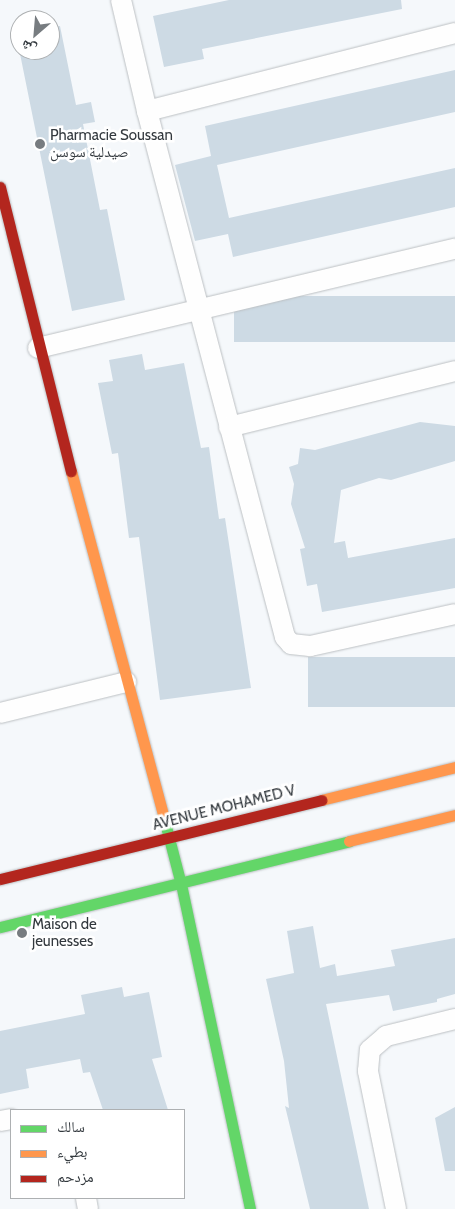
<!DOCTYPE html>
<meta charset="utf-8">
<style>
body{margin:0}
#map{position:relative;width:455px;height:1209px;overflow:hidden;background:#f5f8fb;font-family:Cabin,"Noto Naskh Arabic",sans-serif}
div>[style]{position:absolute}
.building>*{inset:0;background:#cddae4;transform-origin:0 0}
.roads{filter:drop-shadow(0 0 1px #bcc0c3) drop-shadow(0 0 1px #bcc0c3)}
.street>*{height:20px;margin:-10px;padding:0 10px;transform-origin:10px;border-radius:10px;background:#fefefe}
.fast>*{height:11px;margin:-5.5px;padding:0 5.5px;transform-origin:5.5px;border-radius:5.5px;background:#63d668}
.slow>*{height:11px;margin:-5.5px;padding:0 5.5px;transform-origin:5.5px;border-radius:5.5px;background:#ff974d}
.jam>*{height:11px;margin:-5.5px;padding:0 5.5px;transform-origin:5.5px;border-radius:5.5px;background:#b3261e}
.dots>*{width:14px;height:14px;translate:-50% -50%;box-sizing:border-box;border:2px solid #fff;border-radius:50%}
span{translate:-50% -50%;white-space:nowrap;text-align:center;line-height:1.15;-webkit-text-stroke:5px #fff;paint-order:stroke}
.poi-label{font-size:15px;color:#33393e}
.left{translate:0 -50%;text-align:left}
.street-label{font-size:15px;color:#33393e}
.legend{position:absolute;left:10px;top:1109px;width:175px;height:90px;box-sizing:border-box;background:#fff;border:1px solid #adb0b2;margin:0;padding:6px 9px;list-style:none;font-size:15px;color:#33393e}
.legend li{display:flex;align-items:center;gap:10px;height:25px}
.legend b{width:25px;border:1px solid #adb0b2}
.north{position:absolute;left:10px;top:10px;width:50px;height:50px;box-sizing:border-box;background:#fff;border:1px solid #adb0b2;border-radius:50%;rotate:207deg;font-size:14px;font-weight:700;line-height:20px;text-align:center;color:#33393e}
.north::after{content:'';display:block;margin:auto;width:18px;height:22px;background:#777c80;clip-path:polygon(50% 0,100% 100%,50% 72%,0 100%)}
</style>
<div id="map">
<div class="building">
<i style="clip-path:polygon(229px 0,401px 0,402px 9px,202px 49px,204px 59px,164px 67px,153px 16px)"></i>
<i style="clip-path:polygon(60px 26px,76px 105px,91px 102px,95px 122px,83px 124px,100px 210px,107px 209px,125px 300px,72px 311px,16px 34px,20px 33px,20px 50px,50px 50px,50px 28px)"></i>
<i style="clip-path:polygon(455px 70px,455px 112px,217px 165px,229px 218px,455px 168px,455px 207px,233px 257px,228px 234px,195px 241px,175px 165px,211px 156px,205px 126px)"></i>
<i style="left:455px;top:296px;width:46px;height:221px;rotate:90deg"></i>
<i style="clip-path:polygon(142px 354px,145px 370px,184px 363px,201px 448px,209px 447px,219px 519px,225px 518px,251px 688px,160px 700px,139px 537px,129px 538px,118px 453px,112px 454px,98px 383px,113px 381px,109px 360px)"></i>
<i style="clip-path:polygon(420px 422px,455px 426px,455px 461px,391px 480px,379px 478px,341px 490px,334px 543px,345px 541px,348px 558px,455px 538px,455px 588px,322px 612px,317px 584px,307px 586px,300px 549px,305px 548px,291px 504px,294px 484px,289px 467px,298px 464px,300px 448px,315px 450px)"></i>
<i style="left:455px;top:657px;width:50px;height:147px;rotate:90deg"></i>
<i style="clip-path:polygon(313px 926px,320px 968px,335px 964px,337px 976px,395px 966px,391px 950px,455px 938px,455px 994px,437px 999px,437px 1002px,393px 1011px,389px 995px,326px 1004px,369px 1209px,310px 1209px,285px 1106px,289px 1108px,284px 1061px,266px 979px,294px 973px,287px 931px)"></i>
<i style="clip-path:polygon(122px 987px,124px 997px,149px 992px,162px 1057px,152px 1059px,168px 1110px,103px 1110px,90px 1072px,83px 1073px,80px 1059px,26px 1069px,29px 1088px,0 1094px,0 1031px,85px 1014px,81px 995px)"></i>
<i style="clip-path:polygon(455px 1107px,455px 1171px,445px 1171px,435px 1118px)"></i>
</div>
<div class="roads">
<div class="street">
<i style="left:121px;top:0;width:114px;rotate:76.8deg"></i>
<i style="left:147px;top:111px;width:544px;rotate:75.3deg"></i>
<i style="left:285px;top:637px;width:9px;rotate:49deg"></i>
<i style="left:291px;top:644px;width:19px;rotate:6deg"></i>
<i style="left:310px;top:646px;width:148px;rotate:-12.4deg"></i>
<i style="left:147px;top:111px;width:318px;rotate:-14.2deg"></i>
<i style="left:38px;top:348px;width:429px;rotate:-13.4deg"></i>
<i style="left:229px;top:427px;width:233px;rotate:-13.9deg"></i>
<i style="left:0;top:713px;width:130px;rotate:-13.8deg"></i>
<i style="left:0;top:1121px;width:11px;rotate:-10deg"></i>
<i style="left:86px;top:1198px;width:11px;rotate:80deg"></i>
<i style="left:396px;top:1209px;width:141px;rotate:-101.5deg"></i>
<i style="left:368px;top:1071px;width:21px;rotate:-85deg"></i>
<i style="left:370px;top:1050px;width:21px;rotate:-41deg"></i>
<i style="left:386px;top:1036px;width:71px;rotate:-13.8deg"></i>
</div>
<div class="fast">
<i style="left:163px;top:815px;width:71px;rotate:75.4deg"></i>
<i style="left:181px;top:884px;width:332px;rotate:78deg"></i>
<i style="left:0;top:927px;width:359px;rotate:-13.8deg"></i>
</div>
<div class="slow">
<i style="left:71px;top:471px;width:356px;rotate:75deg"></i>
<i style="left:321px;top:800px;width:138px;rotate:-13.8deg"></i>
<i style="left:349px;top:841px;width:109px;rotate:-13.8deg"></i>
</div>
<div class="jam">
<i style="left:0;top:187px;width:293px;rotate:76deg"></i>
<i style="left:0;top:879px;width:331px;rotate:-13.8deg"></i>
</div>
</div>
<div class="dots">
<i style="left:40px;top:144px;background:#777c80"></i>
<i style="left:22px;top:933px;background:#777c80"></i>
</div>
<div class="poi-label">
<span class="left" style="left:50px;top:144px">Pharmacie Soussan<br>صيدلية سوسن</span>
<span class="left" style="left:32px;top:933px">Maison de<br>jeunesses</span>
</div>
<div class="street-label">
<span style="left:224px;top:808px;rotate:-14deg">AVENUE MOHAMED V</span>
</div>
<ul class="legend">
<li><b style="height:6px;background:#63d668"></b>سالك</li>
<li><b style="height:6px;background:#ff974d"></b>بطيء</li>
<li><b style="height:6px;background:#b3261e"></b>مزدحم</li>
</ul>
<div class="north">ش</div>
</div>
